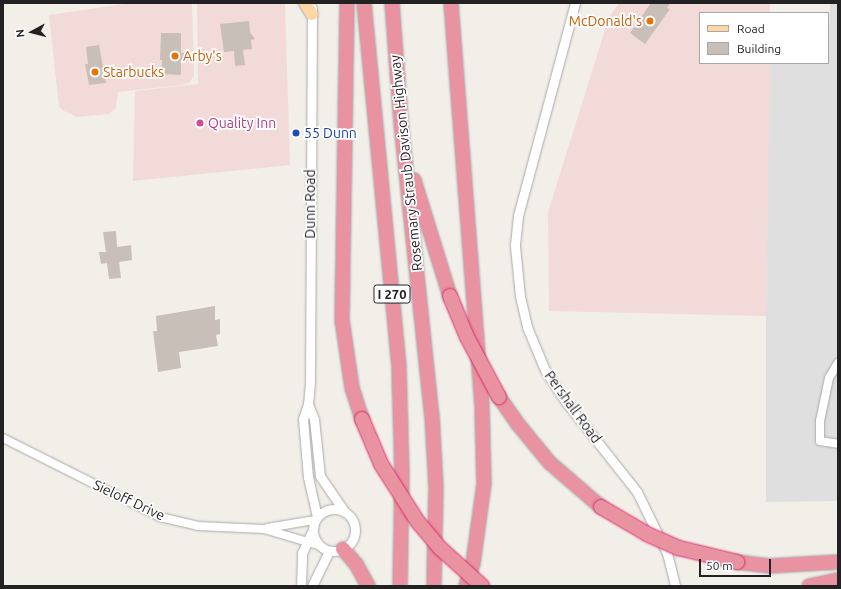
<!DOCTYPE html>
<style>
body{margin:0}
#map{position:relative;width:841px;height:589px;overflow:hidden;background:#f2efe9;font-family:Ubuntu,sans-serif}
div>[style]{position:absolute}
.residential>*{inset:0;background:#e0dfdf}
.commercial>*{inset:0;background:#f2dad9}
.building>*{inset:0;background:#c7bfb8}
.roads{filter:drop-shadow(0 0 1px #a9a9a9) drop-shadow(0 0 1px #a9a9a9)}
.minor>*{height:8px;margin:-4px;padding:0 4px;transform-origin:4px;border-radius:4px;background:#fff}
.tertiary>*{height:9px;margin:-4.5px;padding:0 4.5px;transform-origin:4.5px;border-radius:4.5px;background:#fff}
.tertiary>.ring{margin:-4.5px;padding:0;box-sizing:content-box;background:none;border:9px solid #fff;border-radius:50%}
.primary>*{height:12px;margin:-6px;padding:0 6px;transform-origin:6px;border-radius:6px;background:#fcd6a4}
.motorway>*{height:14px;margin:-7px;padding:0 7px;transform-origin:7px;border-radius:7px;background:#e892a2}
.bridges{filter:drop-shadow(0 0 1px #dc2a67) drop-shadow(0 0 1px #dc2a67)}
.motorway-bridge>*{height:14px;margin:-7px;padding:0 7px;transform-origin:7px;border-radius:7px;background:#e892a2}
.dots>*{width:11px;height:11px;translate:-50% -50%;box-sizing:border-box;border:2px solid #fff;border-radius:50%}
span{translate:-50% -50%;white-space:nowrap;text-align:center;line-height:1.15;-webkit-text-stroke:3.5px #fff;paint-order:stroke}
.shield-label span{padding:1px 3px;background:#fff;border:1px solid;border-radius:3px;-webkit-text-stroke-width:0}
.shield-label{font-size:13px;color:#222;font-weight:700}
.food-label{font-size:14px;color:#c56008}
.right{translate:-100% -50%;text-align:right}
.left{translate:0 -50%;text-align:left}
.hotel-label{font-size:14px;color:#b23c85}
.transit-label{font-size:14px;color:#164399}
.street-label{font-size:14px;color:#222}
.frame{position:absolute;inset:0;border:4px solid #222;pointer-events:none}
.legend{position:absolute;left:699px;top:12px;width:130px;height:52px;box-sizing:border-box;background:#fff;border:1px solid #a7a7a7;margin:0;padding:5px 7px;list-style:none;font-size:12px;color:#222}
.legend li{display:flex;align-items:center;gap:8px;height:20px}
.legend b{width:20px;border:1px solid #a7a7a7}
.north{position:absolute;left:12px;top:12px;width:40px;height:40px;-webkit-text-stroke:3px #fff;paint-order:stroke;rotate:263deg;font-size:11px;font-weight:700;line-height:16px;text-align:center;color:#222}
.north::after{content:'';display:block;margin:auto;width:14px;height:18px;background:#222;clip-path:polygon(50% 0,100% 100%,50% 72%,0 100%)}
.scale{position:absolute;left:699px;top:559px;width:72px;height:18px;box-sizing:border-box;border:2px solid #222;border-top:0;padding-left:5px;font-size:12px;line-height:14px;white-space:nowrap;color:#222;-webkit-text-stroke:3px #fff;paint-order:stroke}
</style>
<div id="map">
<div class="residential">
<i style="clip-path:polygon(830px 3px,838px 3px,838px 501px,766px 502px,766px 316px,769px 63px,828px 63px)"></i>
</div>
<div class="commercial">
<i style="clip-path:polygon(131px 3px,192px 3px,194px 75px,190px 82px,182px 85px,118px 92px,116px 108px,109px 114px,77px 117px,64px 111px,59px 107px,49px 15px)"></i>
<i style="clip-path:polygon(197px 3px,285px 3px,290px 165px,133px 181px,135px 91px,198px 84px)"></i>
<i style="clip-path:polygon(619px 3px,770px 3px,770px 13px,700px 13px,700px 63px,770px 63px,766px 316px,549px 311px,548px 212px,609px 17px)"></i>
</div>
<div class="building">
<i style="clip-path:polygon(651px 3px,670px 3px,667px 8px,670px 9px,645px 44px,630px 33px)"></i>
<i style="clip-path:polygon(249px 21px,250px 32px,255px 39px,251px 40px,252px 49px,243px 50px,245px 65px,235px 66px,234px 51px,224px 52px,220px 24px)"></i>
<i style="clip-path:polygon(161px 33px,181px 33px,181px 53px,188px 53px,188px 60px,181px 60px,181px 75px,162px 74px,162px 60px,160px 60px)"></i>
<i style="clip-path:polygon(99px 45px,106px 83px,89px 85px,85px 64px,88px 64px,86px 47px)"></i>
<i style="clip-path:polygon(116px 231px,117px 247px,131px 245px,132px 260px,119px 262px,121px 278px,109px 279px,107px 263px,101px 264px,99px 252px,106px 252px,103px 232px)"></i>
<i style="clip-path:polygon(215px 306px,215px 320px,220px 319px,220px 334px,216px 335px,218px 346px,179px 352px,181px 368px,158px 372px,153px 331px,157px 331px,156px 316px)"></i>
</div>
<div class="roads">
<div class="minor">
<i style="left:838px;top:363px;width:17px;rotate:121deg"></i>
<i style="left:829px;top:378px;width:44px;rotate:101.8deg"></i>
<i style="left:820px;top:421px;width:20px;rotate:90deg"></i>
<i style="left:820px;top:441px;width:18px;rotate:9deg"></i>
<i style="left:3px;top:438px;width:176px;rotate:26.7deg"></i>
<i style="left:160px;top:517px;width:39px;rotate:13deg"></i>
<i style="left:198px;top:526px;width:66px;rotate:2.6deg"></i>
<i style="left:264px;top:529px;width:56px;rotate:16.5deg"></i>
<i style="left:267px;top:528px;width:49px;rotate:-9.5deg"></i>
</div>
<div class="tertiary">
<i style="left:575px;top:3px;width:220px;rotate:105deg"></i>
<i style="left:518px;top:216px;width:30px;rotate:96deg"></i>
<i style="left:515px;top:246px;width:50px;rotate:84.3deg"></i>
<i style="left:520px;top:296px;width:32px;rotate:77deg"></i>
<i style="left:527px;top:327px;width:47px;rotate:67.3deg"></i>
<i style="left:545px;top:370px;width:38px;rotate:57deg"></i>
<i style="left:566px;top:402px;width:115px;rotate:51.7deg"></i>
<i style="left:637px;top:492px;width:68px;rotate:63.8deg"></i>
<i style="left:667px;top:553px;width:34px;rotate:76deg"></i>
<i style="left:312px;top:8px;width:374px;rotate:90.3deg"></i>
<i style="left:310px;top:382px;width:22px;rotate:95deg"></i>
<i style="left:308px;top:404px;width:16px;rotate:108deg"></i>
<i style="left:303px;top:419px;width:58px;rotate:85.1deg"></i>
<i style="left:308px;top:477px;width:41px;rotate:77.3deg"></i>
<i style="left:308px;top:404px;width:16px;rotate:68deg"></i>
<i style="left:314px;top:419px;width:57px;rotate:84deg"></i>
<i style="left:320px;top:476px;width:42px;rotate:55.6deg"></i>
<i class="ring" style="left:313px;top:509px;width:33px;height:33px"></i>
<i style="left:301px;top:586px;width:33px;rotate:-88deg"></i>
<i style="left:302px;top:553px;width:23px;rotate:-65deg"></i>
<i style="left:312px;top:586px;width:39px;rotate:-64deg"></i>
</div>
<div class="primary">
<i style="left:305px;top:3px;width:13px;rotate:58deg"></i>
</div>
<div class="motorway">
<i style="left:347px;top:3px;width:317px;rotate:90.9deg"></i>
<i style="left:342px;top:320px;width:69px;rotate:81.6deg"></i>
<i style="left:352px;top:388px;width:33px;rotate:72deg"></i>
<i style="left:364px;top:3px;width:367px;rotate:84.5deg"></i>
<i style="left:399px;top:368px;width:105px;rotate:88.4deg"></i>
<i style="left:402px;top:473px;width:113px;rotate:91deg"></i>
<i style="left:392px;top:3px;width:120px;rotate:85.7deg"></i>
<i style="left:401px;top:123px;width:295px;rotate:84deg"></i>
<i style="left:432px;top:416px;width:71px;rotate:86.8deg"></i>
<i style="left:436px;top:487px;width:99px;rotate:91.2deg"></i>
<i style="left:451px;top:3px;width:406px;rotate:85.6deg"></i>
<i style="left:482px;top:408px;width:76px;rotate:88.5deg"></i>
<i style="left:484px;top:484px;width:80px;rotate:97.9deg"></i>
<i style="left:473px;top:563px;width:24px;rotate:107deg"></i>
<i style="left:414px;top:180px;width:121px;rotate:72.8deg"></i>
<i style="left:499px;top:397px;width:32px;rotate:55deg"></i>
<i style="left:517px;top:423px;width:52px;rotate:50.5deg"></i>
<i style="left:550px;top:463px;width:67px;rotate:40.8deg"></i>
<i style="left:343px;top:549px;width:20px;rotate:49deg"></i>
<i style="left:356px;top:564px;width:25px;rotate:61deg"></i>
<i style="left:737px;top:562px;width:32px;rotate:7deg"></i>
<i style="left:769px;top:566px;width:69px;rotate:-3.3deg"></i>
<i style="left:809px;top:586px;width:30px;rotate:-12deg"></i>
</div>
</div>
<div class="bridges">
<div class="motorway-bridge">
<i style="left:450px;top:296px;width:44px;rotate:67.5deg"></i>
<i style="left:467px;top:337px;width:68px;rotate:61.9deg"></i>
<i style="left:362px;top:419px;width:49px;rotate:67.1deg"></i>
<i style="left:381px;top:464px;width:69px;rotate:57.5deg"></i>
<i style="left:418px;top:522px;width:34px;rotate:50deg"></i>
<i style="left:440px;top:548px;width:57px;rotate:42.1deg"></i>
<i style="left:601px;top:507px;width:53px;rotate:30.4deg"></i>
<i style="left:647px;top:534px;width:35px;rotate:24deg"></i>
<i style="left:679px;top:548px;width:60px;rotate:13.6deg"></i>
</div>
</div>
<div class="dots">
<i style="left:650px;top:21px;background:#e8710a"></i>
<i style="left:175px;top:56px;background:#e8710a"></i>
<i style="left:95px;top:72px;background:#e8710a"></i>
<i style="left:200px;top:123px;background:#d1479c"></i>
<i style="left:296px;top:133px;background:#1a4fb4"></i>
</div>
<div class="shield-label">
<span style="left:392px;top:294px">I 270</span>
</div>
<div class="food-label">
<span class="right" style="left:642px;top:21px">McDonald's</span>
<span class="left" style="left:183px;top:56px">Arby's</span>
<span class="left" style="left:103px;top:72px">Starbucks</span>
</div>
<div class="hotel-label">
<span class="left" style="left:208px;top:123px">Quality Inn</span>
</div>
<div class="transit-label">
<span class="left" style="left:304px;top:133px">55 Dunn</span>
</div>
<div class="street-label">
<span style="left:406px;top:163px;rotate:-96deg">Rosemary Straub Davison Highway</span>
<span style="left:310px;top:204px;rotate:-90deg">Dunn Road</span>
<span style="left:573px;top:407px;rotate:54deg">Pershall Road</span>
<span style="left:129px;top:500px;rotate:25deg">Sieloff Drive</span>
</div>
<div class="frame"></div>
<ul class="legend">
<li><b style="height:5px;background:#fcd6a4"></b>Road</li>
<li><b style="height:11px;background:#c7bfb8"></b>Building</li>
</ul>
<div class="north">N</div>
<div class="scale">50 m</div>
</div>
